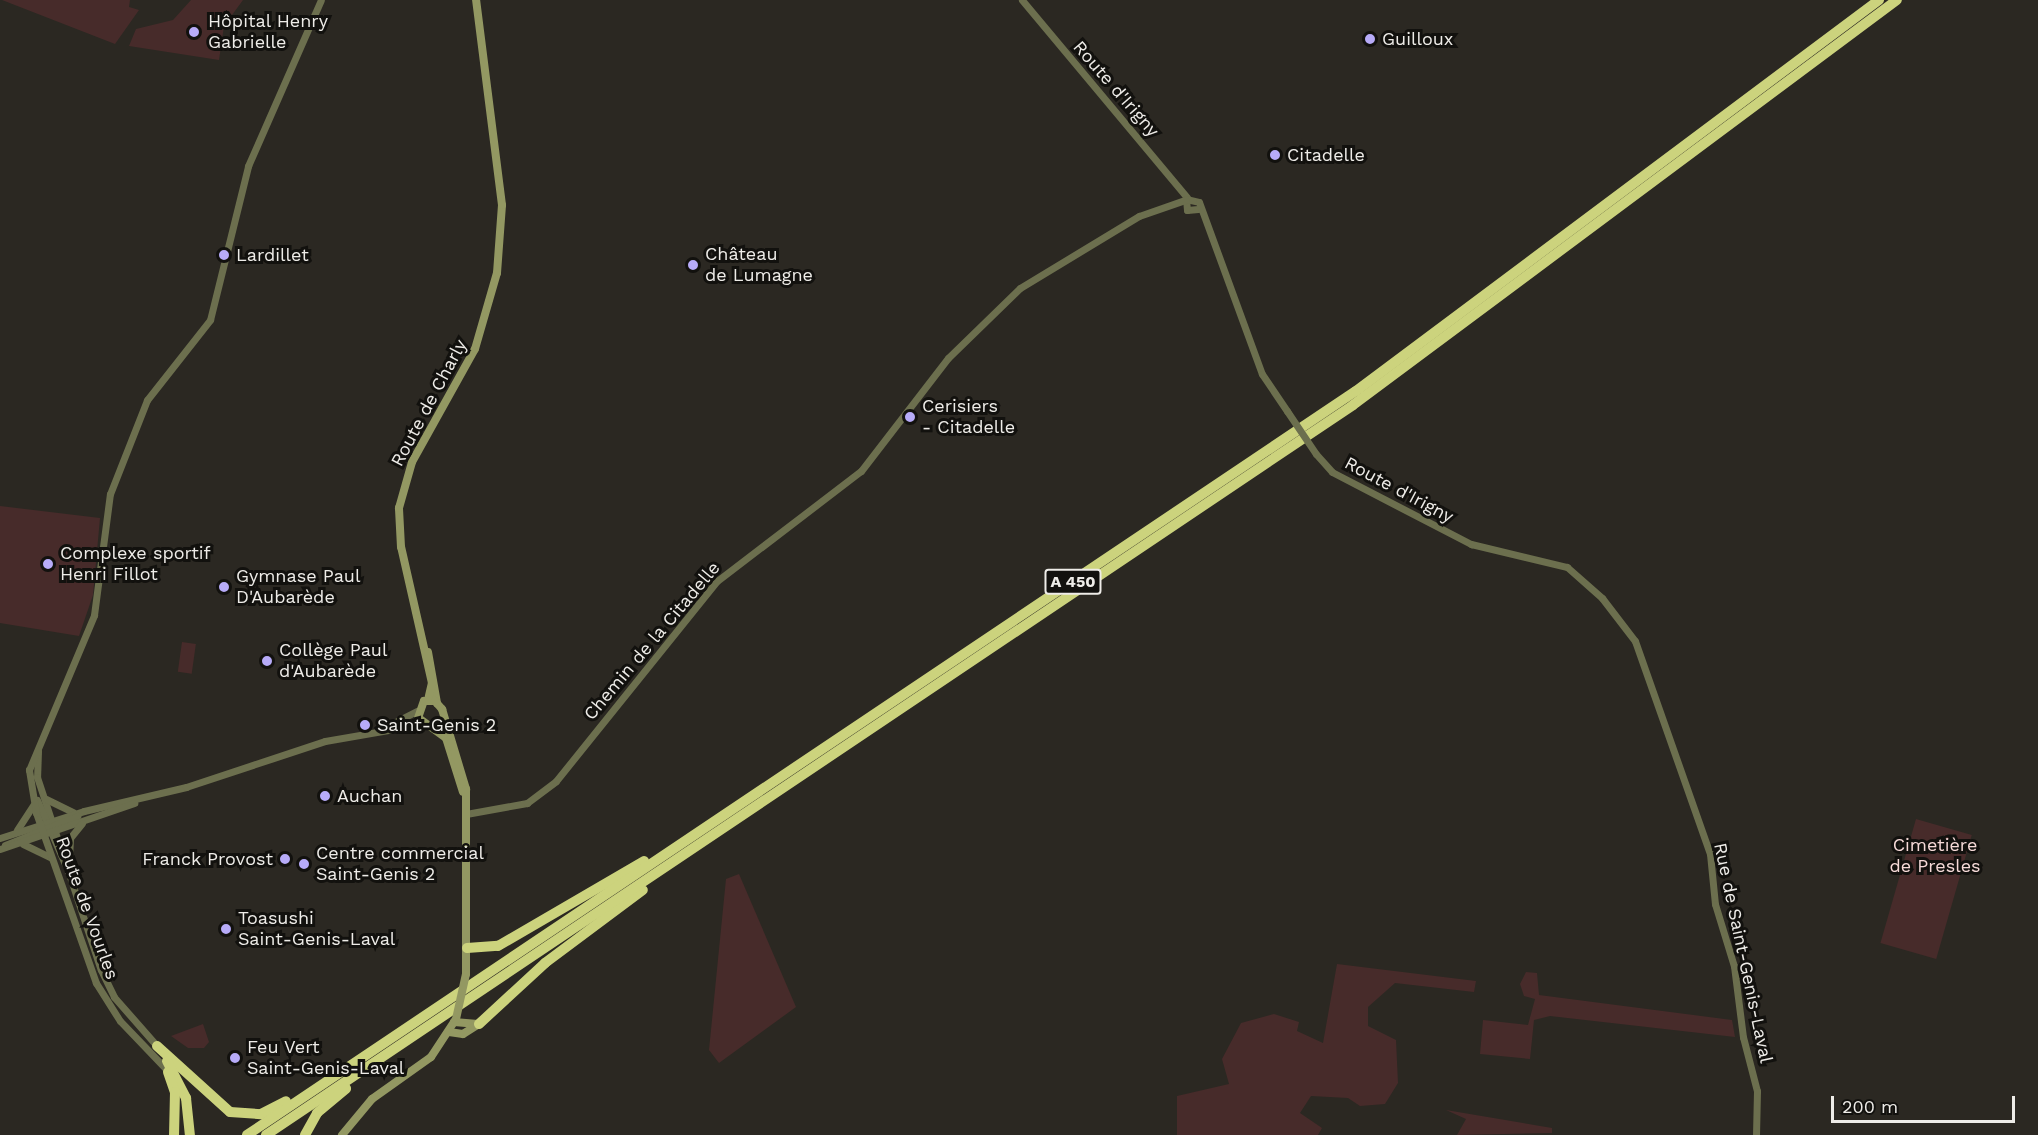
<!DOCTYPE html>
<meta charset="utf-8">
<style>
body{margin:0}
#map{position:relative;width:2038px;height:1135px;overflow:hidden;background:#2b2822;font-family:"Work Sans",sans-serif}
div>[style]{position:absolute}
.green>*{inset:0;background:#472b2a;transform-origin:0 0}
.tertiary>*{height:7px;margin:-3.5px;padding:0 3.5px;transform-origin:3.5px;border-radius:3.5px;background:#6c6f4e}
.secondary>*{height:8px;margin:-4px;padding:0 4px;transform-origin:4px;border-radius:4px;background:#939862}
.motorway>*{height:10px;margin:-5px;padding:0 5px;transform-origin:5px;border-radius:5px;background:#ccd37d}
.tertiary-bridge>*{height:7px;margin:-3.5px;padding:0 3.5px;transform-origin:3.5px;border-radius:3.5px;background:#6c6f4e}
.secondary-bridge>*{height:8px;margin:-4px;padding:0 4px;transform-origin:4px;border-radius:4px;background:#939862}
.dots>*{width:16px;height:16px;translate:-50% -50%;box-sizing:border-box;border:3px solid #12110e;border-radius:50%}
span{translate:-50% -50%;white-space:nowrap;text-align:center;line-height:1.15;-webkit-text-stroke:6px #12110e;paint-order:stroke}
.shield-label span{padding:2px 4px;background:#12110e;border:2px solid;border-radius:4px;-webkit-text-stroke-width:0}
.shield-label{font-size:16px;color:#eeece8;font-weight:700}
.poi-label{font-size:18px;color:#eeece8}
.left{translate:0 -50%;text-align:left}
.right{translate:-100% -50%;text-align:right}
.street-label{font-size:18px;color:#eeece8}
.park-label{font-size:18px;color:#f6dad8}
.scale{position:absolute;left:1831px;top:1096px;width:184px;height:27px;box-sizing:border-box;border:3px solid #eeece8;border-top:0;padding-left:8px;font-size:18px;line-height:21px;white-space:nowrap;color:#eeece8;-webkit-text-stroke:4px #12110e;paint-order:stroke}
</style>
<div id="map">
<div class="green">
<i style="clip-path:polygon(2px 0,130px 0,129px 7px,139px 10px,115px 44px)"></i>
<i style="clip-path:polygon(191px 0,243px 0,224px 26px,219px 60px,129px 46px,136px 29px,173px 20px)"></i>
<i style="clip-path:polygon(0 506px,100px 518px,93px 595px,79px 636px,0 623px)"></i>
<i style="left:182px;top:642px;width:14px;height:30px;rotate:8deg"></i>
<i style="left:1916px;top:819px;width:58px;height:129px;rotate:16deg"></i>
<i style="clip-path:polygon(739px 874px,796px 1007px,719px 1063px,709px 1050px,726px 879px)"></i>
<i style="clip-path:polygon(1337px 964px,1476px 981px,1474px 992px,1395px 983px,1368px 1007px,1368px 1026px,1396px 1040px,1398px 1083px,1385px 1104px,1360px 1106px,1348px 1098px,1311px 1096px,1300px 1113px,1322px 1128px,1318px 1135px,1177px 1135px,1177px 1096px,1229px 1084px,1222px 1059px,1241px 1023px,1274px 1014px,1299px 1022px,1297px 1031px,1323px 1043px)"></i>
<i style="clip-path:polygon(1526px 972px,1537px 973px,1539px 995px,1732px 1020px,1735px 1037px,1550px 1016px,1534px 1020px,1530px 1059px,1480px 1054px,1483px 1020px,1528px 1025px,1535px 999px,1524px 996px,1520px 984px)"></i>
<i style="clip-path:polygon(203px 1024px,209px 1042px,204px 1048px,188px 1048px,171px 1036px)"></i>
<i style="clip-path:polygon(1446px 1110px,1552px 1128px,1552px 1133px,1457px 1135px,1466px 1119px)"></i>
</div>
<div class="tertiary">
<i style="left:1022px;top:0;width:257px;rotate:50.1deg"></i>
<i style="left:1198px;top:209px;width:11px;rotate:175deg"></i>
<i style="left:1187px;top:210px;width:11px;rotate:-95deg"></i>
<i style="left:1186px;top:199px;width:13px;rotate:13deg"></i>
<i style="left:1199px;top:202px;width:183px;rotate:69.9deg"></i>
<i style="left:1262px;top:374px;width:45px;rotate:56deg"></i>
<i style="left:1316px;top:454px;width:24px;rotate:48deg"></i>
<i style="left:1332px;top:472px;width:157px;rotate:27.4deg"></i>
<i style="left:1471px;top:544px;width:99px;rotate:13.5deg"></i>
<i style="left:1567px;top:567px;width:47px;rotate:41.5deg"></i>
<i style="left:1602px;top:598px;width:54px;rotate:52.5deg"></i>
<i style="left:1635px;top:641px;width:226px;rotate:70.6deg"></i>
<i style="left:1710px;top:854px;width:50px;rotate:84.3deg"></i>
<i style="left:1715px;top:904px;width:65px;rotate:73deg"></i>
<i style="left:1734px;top:966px;width:72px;rotate:82.8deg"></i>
<i style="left:1743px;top:1037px;width:56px;rotate:75.5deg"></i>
<i style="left:1757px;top:1091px;width:44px;rotate:91.3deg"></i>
<i style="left:397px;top:721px;width:22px;rotate:-27deg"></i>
<i style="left:38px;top:751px;width:26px;rotate:92deg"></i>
<i style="left:37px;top:777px;width:203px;rotate:71.7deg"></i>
<i style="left:101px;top:970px;width:30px;rotate:64deg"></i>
<i style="left:114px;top:997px;width:65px;rotate:48.7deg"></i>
<i style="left:46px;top:799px;width:30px;rotate:26deg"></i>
<i style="left:37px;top:800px;width:70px;rotate:66.4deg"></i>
<i style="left:466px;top:814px;width:62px;rotate:-10.2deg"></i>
<i style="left:527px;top:803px;width:36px;rotate:-37deg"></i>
<i style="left:556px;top:781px;width:257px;rotate:-51.2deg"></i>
<i style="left:717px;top:581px;width:181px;rotate:-37.4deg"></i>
<i style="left:861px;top:471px;width:143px;rotate:-52.4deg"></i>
<i style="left:948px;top:358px;width:100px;rotate:-44.2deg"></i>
<i style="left:1020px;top:288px;width:139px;rotate:-31.2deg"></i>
<i style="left:1139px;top:216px;width:49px;rotate:-19.2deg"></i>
<i style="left:17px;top:830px;width:30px;rotate:-57deg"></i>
<i style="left:0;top:838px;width:88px;rotate:-17.8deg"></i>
<i style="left:84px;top:811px;width:105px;rotate:-13.2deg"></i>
<i style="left:186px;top:787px;width:146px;rotate:-18.3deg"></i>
<i style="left:325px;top:741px;width:99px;rotate:-9.8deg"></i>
<i style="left:23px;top:844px;width:30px;rotate:26deg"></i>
<i style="left:5px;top:845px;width:78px;rotate:-21.9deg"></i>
<i style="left:0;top:849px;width:142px;rotate:-18.9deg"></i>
<i style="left:69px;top:858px;width:20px;rotate:-87deg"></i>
<i style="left:70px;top:838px;width:19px;rotate:-51deg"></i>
<i style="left:168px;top:1071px;width:69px;rotate:-133.8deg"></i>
<i style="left:120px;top:1021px;width:45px;rotate:-122.3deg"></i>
<i style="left:96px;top:983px;width:180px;rotate:-109.4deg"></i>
<i style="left:36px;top:813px;width:44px;rotate:-99.2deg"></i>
<i style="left:29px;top:770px;width:168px;rotate:-67.2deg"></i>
<i style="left:94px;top:615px;width:122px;rotate:-82.5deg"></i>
<i style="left:110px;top:494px;width:101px;rotate:-68.5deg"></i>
<i style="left:147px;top:400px;width:102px;rotate:-51.8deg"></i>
<i style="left:210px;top:320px;width:159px;rotate:-76.1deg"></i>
<i style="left:248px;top:166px;width:181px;rotate:-66.3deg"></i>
</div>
<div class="secondary">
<i style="left:428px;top:652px;width:52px;rotate:80deg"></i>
<i style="left:428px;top:700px;width:17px;rotate:-77deg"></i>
<i style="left:432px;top:683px;width:139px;rotate:-102.8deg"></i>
<i style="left:401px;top:547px;width:39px;rotate:-93deg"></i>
<i style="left:399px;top:508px;width:48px;rotate:-74.2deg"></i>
<i style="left:412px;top:462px;width:129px;rotate:-60.9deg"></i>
<i style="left:475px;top:349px;width:79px;rotate:-73.9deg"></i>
<i style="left:497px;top:273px;width:68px;rotate:-85.8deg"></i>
<i style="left:502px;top:205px;width:207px;rotate:-97.2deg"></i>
<i style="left:463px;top:792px;width:57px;rotate:-107.5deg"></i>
<i style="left:446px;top:738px;width:34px;rotate:-144deg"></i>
<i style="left:418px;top:718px;width:18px;rotate:-71deg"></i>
<i style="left:424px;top:701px;width:11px"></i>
<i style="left:435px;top:701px;width:11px;rotate:49deg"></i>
<i style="left:442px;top:709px;width:84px;rotate:73.3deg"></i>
<i style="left:466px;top:789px;width:185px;rotate:90deg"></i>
<i style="left:454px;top:1022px;width:24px;rotate:5deg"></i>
<i style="left:449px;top:1032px;width:14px;rotate:8deg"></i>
<i style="left:463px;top:1034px;width:19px;rotate:-32deg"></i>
<i style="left:342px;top:1135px;width:47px;rotate:-50.2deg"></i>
<i style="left:372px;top:1099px;width:72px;rotate:-35.4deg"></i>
<i style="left:431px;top:1057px;width:45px;rotate:-56.7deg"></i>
</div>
<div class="motorway">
<i style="left:467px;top:948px;width:31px;rotate:-4deg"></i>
<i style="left:498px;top:946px;width:169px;rotate:-30.2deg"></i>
<i style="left:479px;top:1024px;width:90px;rotate:-42.7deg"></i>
<i style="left:545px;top:963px;width:122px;rotate:-36.7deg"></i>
<i style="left:157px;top:1046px;width:98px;rotate:42.1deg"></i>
<i style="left:230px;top:1112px;width:31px;rotate:4deg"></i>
<i style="left:261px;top:1114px;width:28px;rotate:-27deg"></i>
<i style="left:167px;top:1061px;width:42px;rotate:62.8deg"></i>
<i style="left:186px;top:1098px;width:37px;rotate:84deg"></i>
<i style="left:168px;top:1072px;width:21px;rotate:71deg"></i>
<i style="left:175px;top:1092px;width:43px;rotate:91.3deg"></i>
<i style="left:247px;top:1135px;width:1335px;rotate:-33.86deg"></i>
<i style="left:1356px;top:391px;width:653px;rotate:-36.78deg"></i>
<i style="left:266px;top:1135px;width:1309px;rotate:-33.88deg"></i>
<i style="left:1353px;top:405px;width:678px;rotate:-36.67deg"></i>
<i style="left:305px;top:1135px;width:25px;rotate:-61deg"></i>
<i style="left:317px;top:1113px;width:38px;rotate:-40deg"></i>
</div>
<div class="tertiary-bridge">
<i style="left:1287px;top:411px;width:52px;rotate:56deg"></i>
</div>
<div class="secondary-bridge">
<i style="left:456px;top:1019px;width:46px;rotate:-77.5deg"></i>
</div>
<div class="dots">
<i style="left:194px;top:32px;background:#b7abf8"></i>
<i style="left:1370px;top:39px;background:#b7abf8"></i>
<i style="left:1275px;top:155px;background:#b7abf8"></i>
<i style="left:224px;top:255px;background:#b7abf8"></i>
<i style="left:693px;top:265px;background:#b7abf8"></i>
<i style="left:910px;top:417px;background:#b7abf8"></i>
<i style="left:48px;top:564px;background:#b7abf8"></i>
<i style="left:224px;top:587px;background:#b7abf8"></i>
<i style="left:267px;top:661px;background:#b7abf8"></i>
<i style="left:365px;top:725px;background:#b7abf8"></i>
<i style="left:325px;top:796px;background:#b7abf8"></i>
<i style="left:285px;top:859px;background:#b7abf8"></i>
<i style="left:304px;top:864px;background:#b7abf8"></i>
<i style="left:226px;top:929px;background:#b7abf8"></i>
<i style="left:235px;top:1058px;background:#b7abf8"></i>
</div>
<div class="shield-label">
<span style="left:1073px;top:582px">A 450</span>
</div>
<div class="poi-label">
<span class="left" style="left:208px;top:32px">Hôpital Henry<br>Gabrielle</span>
<span class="left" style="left:1382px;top:39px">Guilloux</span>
<span class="left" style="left:1287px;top:155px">Citadelle</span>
<span class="left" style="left:236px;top:255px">Lardillet</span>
<span class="left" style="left:705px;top:265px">Château<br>de Lumagne</span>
<span class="left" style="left:922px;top:417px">Cerisiers<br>- Citadelle</span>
<span class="left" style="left:60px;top:564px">Complexe sportif<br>Henri Fillot</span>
<span class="left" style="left:236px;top:587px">Gymnase Paul<br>D'Aubarède</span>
<span class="left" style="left:279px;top:661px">Collège Paul<br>d'Aubarède</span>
<span class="left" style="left:377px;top:725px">Saint-Genis 2</span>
<span class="left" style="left:337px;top:796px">Auchan</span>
<span class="left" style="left:316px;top:864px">Centre commercial<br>Saint-Genis 2</span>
<span class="right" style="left:273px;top:859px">Franck Provost</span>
<span class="left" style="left:238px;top:929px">Toasushi<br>Saint-Genis-Laval</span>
<span class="left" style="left:247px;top:1058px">Feu Vert<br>Saint-Genis-Laval</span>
</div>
<div class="street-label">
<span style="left:1116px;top:89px;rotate:49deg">Route d'Irigny</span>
<span style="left:429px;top:403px;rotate:-62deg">Route de Charly</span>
<span style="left:1399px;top:490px;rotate:28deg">Route d'Irigny</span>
<span style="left:652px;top:641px;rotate:-50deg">Chemin de la Citadelle</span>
<span style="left:87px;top:908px;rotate:70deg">Route de Vourles</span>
<span style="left:1743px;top:953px;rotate:78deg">Rue de Saint-Genis-Laval</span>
</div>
<div class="park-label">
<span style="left:1935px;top:856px">Cimetière<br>de Presles</span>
</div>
<div class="scale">200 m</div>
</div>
